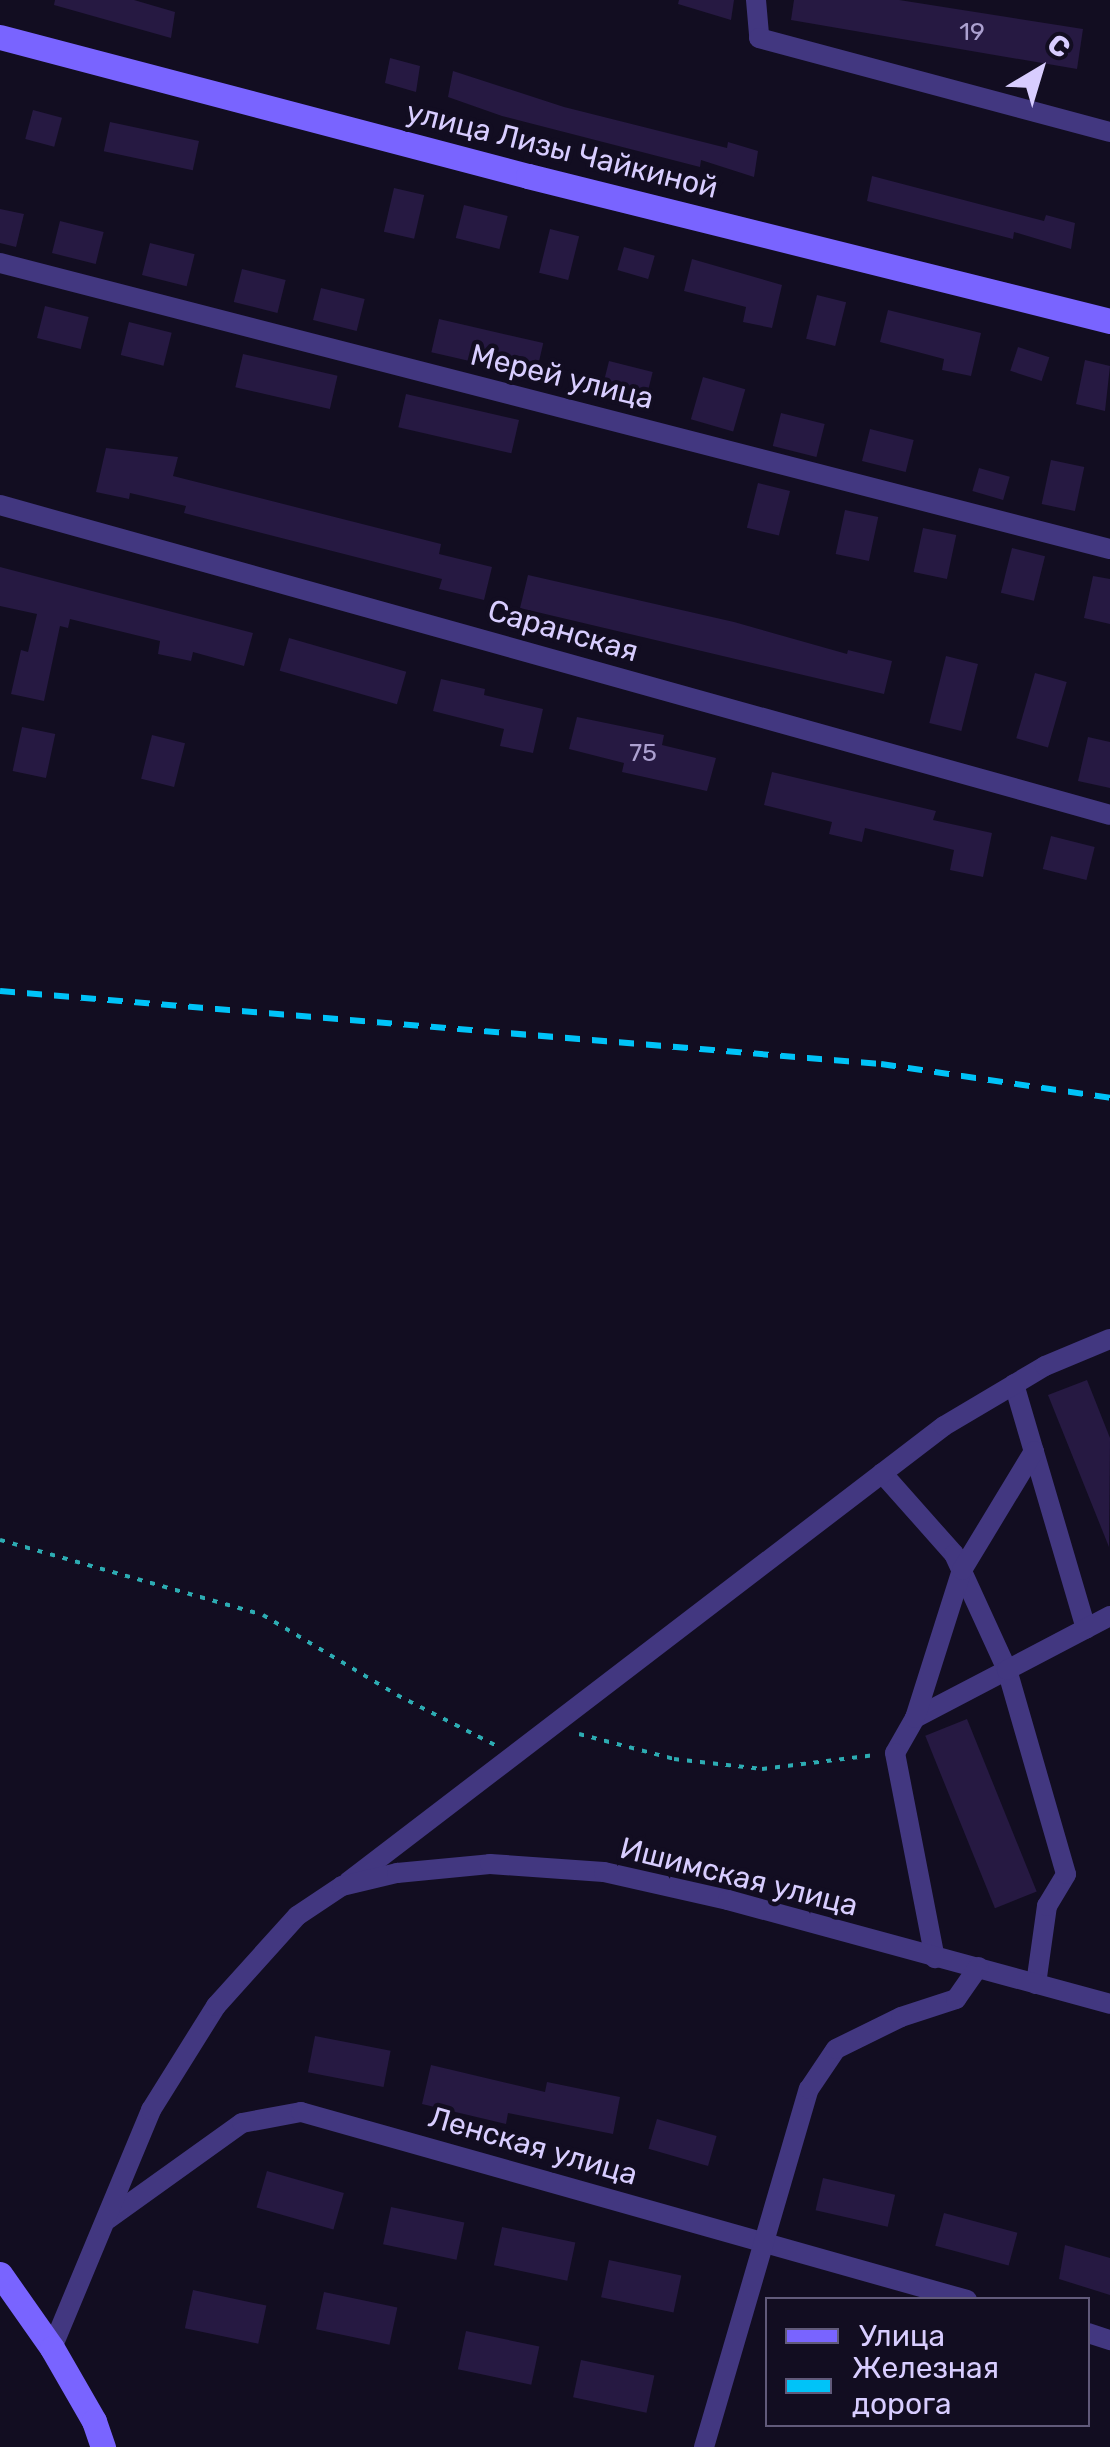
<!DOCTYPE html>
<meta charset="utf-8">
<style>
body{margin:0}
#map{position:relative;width:1110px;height:2447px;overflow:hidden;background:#120d21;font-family:Rubik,sans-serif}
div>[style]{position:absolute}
.building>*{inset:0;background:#261942;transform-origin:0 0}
.path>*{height:4px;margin-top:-2px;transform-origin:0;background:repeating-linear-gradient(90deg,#2dacb3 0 5px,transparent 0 13px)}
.street>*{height:20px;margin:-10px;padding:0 10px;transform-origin:10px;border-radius:10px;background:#423780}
.secondary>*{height:25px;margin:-12.5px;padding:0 12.5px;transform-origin:12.5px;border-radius:12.5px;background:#7964ff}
.rail>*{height:6px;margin-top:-3px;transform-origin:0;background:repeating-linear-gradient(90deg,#00c3f8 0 15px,transparent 0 27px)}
span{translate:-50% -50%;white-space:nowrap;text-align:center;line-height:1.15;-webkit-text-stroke:9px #120d21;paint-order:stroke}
.number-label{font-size:25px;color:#aca0d0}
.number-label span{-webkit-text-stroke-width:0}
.street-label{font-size:30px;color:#d8cdff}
.legend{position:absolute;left:765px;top:2297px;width:325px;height:130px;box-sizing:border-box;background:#120d21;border:2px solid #615a7a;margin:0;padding:12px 18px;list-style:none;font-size:30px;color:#d8cdff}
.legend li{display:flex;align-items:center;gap:20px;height:50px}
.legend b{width:50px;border:2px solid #615a7a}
.north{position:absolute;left:990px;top:20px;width:100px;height:100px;-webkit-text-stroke:8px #120d21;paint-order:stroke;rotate:38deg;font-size:28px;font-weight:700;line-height:40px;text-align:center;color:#d8cdff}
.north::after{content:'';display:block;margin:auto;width:35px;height:45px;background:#d8cdff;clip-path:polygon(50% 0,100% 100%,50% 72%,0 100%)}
</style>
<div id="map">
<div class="building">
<i style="clip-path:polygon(55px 0,134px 0,175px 12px,171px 38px,54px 5px)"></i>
<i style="clip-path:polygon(679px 0,734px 0,731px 20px,678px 4px)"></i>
<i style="clip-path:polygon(794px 0,899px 0,1083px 29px,1077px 69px,791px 20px)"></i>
<i style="clip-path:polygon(390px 58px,420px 66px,416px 92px,385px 83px)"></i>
<i style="clip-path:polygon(453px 71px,564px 107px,727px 148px,728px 142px,758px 151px,754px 177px,701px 160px,700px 167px,502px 116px,448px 97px)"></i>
<i style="left:33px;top:110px;width:30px;height:30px;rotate:15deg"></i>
<i style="left:110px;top:122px;width:91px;height:30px;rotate:12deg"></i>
<i style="clip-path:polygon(872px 176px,1044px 221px,1046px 215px,1075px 223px,1071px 249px,1014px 232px,1013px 239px,867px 201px)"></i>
<i style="left:394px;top:188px;width:31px;height:45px;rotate:13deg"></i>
<i style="left:464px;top:205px;width:45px;height:34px;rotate:14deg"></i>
<i style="clip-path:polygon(0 209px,24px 214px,16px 247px,0 243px)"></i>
<i style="left:60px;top:221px;width:45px;height:33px;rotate:14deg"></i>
<i style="left:550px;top:229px;width:30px;height:45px;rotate:14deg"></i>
<i style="left:150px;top:243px;width:46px;height:33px;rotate:14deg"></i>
<i style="left:624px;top:247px;width:32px;height:24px;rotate:16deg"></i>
<i style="clip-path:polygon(692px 259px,782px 285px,772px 328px,743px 322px,746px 307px,684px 291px)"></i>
<i style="left:242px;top:269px;width:45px;height:34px;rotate:14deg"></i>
<i style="left:321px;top:288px;width:45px;height:33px;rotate:14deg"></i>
<i style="left:817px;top:295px;width:30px;height:45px;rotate:14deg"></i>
<i style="left:45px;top:306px;width:45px;height:33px;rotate:14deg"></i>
<i style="clip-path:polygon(888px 310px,981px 333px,971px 376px,942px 370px,944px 359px,880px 342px)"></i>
<i style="left:439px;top:319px;width:107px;height:34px;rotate:13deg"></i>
<i style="left:129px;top:322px;width:44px;height:34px;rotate:14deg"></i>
<i style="left:1018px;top:347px;width:33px;height:25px;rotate:18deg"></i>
<i style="left:243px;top:354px;width:97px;height:34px;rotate:13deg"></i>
<i style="clip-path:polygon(1085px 360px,1110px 366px,1105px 411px,1076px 404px)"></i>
<i style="left:609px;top:361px;width:45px;height:34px;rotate:14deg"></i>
<i style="left:703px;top:377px;width:44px;height:44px;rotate:16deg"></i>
<i style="left:406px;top:394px;width:116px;height:34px;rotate:13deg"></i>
<i style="left:781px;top:413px;width:45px;height:34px;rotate:14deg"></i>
<i style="left:870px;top:429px;width:45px;height:33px;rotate:14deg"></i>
<i style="clip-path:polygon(106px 448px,178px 457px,173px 476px,441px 544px,439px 554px,492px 567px,484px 600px,439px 589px,442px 579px,184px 513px,186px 506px,130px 493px,129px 499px,96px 492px)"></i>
<i style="left:1051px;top:460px;width:34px;height:45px;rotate:12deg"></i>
<i style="left:979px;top:468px;width:32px;height:24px;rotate:16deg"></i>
<i style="left:758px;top:483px;width:33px;height:46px;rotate:14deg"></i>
<i style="left:845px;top:510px;width:34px;height:45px;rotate:12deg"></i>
<i style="left:923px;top:528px;width:34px;height:45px;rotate:12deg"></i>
<i style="left:1012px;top:548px;width:34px;height:46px;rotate:14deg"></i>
<i style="clip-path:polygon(0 567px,253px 633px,244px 666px,193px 652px,191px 661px,158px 654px,160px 641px,70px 619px,68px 628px,60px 626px,44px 701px,11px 694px,21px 650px,28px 652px,37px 614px,0 606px)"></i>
<i style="clip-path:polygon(528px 575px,734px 622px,847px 654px,848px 650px,892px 661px,884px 694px,520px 608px)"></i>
<i style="clip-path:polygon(1093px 576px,1110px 579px,1110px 624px,1084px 618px)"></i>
<i style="left:289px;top:638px;width:122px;height:34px;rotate:16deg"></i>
<i style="left:946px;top:656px;width:33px;height:69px;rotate:14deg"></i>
<i style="left:1035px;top:673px;width:33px;height:68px;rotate:16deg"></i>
<i style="clip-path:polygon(441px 679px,485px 689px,484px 695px,543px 709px,533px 753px,500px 746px,504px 729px,433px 711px)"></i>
<i style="clip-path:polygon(577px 717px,664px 735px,662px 745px,716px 758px,707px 791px,622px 772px,624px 763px,569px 749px)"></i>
<i style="left:22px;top:727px;width:34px;height:45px;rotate:12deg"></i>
<i style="left:152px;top:735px;width:34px;height:45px;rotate:14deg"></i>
<i style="clip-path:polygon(1088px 737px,1110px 742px,1110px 788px,1078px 781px)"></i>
<i style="clip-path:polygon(772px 772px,936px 811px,933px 820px,992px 833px,983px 877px,950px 870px,954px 850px,865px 828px,862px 842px,829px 834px,832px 822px,764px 805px)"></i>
<i style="left:1051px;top:836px;width:45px;height:34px;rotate:14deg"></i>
<i style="clip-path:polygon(1087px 1380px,1110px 1438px,1109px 1547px,1048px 1395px)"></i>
<i style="left:967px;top:1719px;width:186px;height:45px;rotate:68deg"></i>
<i style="left:315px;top:2036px;width:77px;height:37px;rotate:11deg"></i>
<i style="clip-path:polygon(431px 2065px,545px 2092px,547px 2082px,620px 2097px,613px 2134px,508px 2113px,506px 2124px,422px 2104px)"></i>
<i style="left:657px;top:2119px;width:62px;height:31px;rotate:16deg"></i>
<i style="left:267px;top:2171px;width:80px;height:38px;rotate:16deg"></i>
<i style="left:823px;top:2178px;width:74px;height:33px;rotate:13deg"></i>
<i style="left:391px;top:2207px;width:75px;height:38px;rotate:12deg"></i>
<i style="left:944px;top:2213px;width:76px;height:34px;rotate:15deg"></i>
<i style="left:502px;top:2227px;width:75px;height:39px;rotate:12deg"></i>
<i style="clip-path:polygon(1065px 2245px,1110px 2258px,1110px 2295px,1059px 2279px)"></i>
<i style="left:609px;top:2260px;width:74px;height:38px;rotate:12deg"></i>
<i style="left:193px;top:2290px;width:75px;height:39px;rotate:12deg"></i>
<i style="left:324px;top:2292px;width:75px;height:38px;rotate:12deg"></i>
<i style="left:466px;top:2331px;width:75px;height:39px;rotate:12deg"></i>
<i style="left:581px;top:2360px;width:75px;height:38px;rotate:12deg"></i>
</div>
<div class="path">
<i style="left:0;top:1540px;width:273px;rotate:15.9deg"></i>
<i style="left:263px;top:1615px;width:156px;rotate:30.8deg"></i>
<i style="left:397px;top:1695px;width:110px;rotate:27deg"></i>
<i style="left:579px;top:1734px;width:98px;rotate:14.7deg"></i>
<i style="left:674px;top:1759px;width:89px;rotate:6.5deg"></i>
<i style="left:762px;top:1769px;width:114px;rotate:-7.1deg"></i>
</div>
<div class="street">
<i style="left:756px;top:0;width:38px;rotate:85deg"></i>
<i style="left:759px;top:38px;width:363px;rotate:15deg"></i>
<i style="left:0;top:263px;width:1146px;rotate:14.45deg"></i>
<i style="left:0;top:505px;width:1152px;rotate:15.6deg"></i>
<i style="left:1014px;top:1384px;width:255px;rotate:73.6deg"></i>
<i style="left:882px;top:1473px;width:108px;rotate:48.4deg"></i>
<i style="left:954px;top:1554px;width:128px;rotate:65.4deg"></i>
<i style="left:1007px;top:1670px;width:104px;rotate:152.4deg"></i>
<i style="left:915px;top:1718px;width:40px;rotate:119.7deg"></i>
<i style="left:895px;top:1753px;width:209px;rotate:79deg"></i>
<i style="left:915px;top:1718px;width:155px;rotate:-72.4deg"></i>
<i style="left:962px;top:1570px;width:139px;rotate:-58.8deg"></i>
<i style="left:348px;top:1882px;width:750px;rotate:-37.42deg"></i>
<i style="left:944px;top:1426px;width:117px;rotate:-30.7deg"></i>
<i style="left:1045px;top:1366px;width:70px;rotate:-22.6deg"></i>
<i style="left:1036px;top:1984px;width:79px;rotate:-82deg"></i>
<i style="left:1047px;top:1906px;width:37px;rotate:-59deg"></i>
<i style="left:1066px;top:1874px;width:212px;rotate:-106.1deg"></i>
<i style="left:1007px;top:1670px;width:116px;rotate:-27.7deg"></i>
<i style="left:108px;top:2219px;width:165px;rotate:-35.6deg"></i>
<i style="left:242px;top:2123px;width:60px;rotate:-10.6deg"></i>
<i style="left:301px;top:2112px;width:692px;rotate:15.76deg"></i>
<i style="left:1088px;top:2333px;width:23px;rotate:18deg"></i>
<i style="left:52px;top:2348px;width:258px;rotate:-67.4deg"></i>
<i style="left:151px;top:2110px;width:123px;rotate:-58deg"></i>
<i style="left:216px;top:2006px;width:121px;rotate:-48deg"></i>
<i style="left:297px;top:1916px;width:54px;rotate:-33.7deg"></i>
<i style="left:342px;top:1886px;width:57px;rotate:-13.3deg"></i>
<i style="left:397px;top:1873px;width:93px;rotate:-5.5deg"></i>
<i style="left:490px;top:1864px;width:114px;rotate:4deg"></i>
<i style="left:604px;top:1872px;width:127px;rotate:12.7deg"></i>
<i style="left:728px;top:1900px;width:396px;rotate:15.2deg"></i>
<i style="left:704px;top:2447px;width:373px;rotate:-73.7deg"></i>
<i style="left:809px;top:2089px;width:48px;rotate:-56deg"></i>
<i style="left:836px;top:2049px;width:72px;rotate:-26.2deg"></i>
<i style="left:901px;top:2017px;width:58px;rotate:-18.1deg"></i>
<i style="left:956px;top:1999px;width:39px;rotate:-55deg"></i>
</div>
<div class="secondary">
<i style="left:0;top:37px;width:546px;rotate:14.75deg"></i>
<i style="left:528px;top:176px;width:600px;rotate:13.99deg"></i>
<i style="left:0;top:2274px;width:90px;rotate:54.9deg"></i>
<i style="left:52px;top:2348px;width:84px;rotate:60.1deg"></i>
<i style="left:94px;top:2421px;width:28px;rotate:71deg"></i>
</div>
<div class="rail">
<i style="left:0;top:991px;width:884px;rotate:4.74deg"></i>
<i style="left:881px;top:1064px;width:232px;rotate:8.4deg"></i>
</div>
<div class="number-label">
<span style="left:972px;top:32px">19</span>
<span style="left:643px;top:753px">75</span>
</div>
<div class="street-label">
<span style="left:562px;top:150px;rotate:14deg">улица Лизы Чайкиной</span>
<span style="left:562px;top:377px;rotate:14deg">Мерей улица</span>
<span style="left:563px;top:631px;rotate:16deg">Саранская</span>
<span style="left:739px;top:1877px;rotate:14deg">Ишимская улица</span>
<span style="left:533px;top:2146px;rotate:16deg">Ленская улица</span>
</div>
<ul class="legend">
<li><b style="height:12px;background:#7964ff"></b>Улица</li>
<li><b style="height:12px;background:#00c3f8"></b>Железная дорога</li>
</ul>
<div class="north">С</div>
</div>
